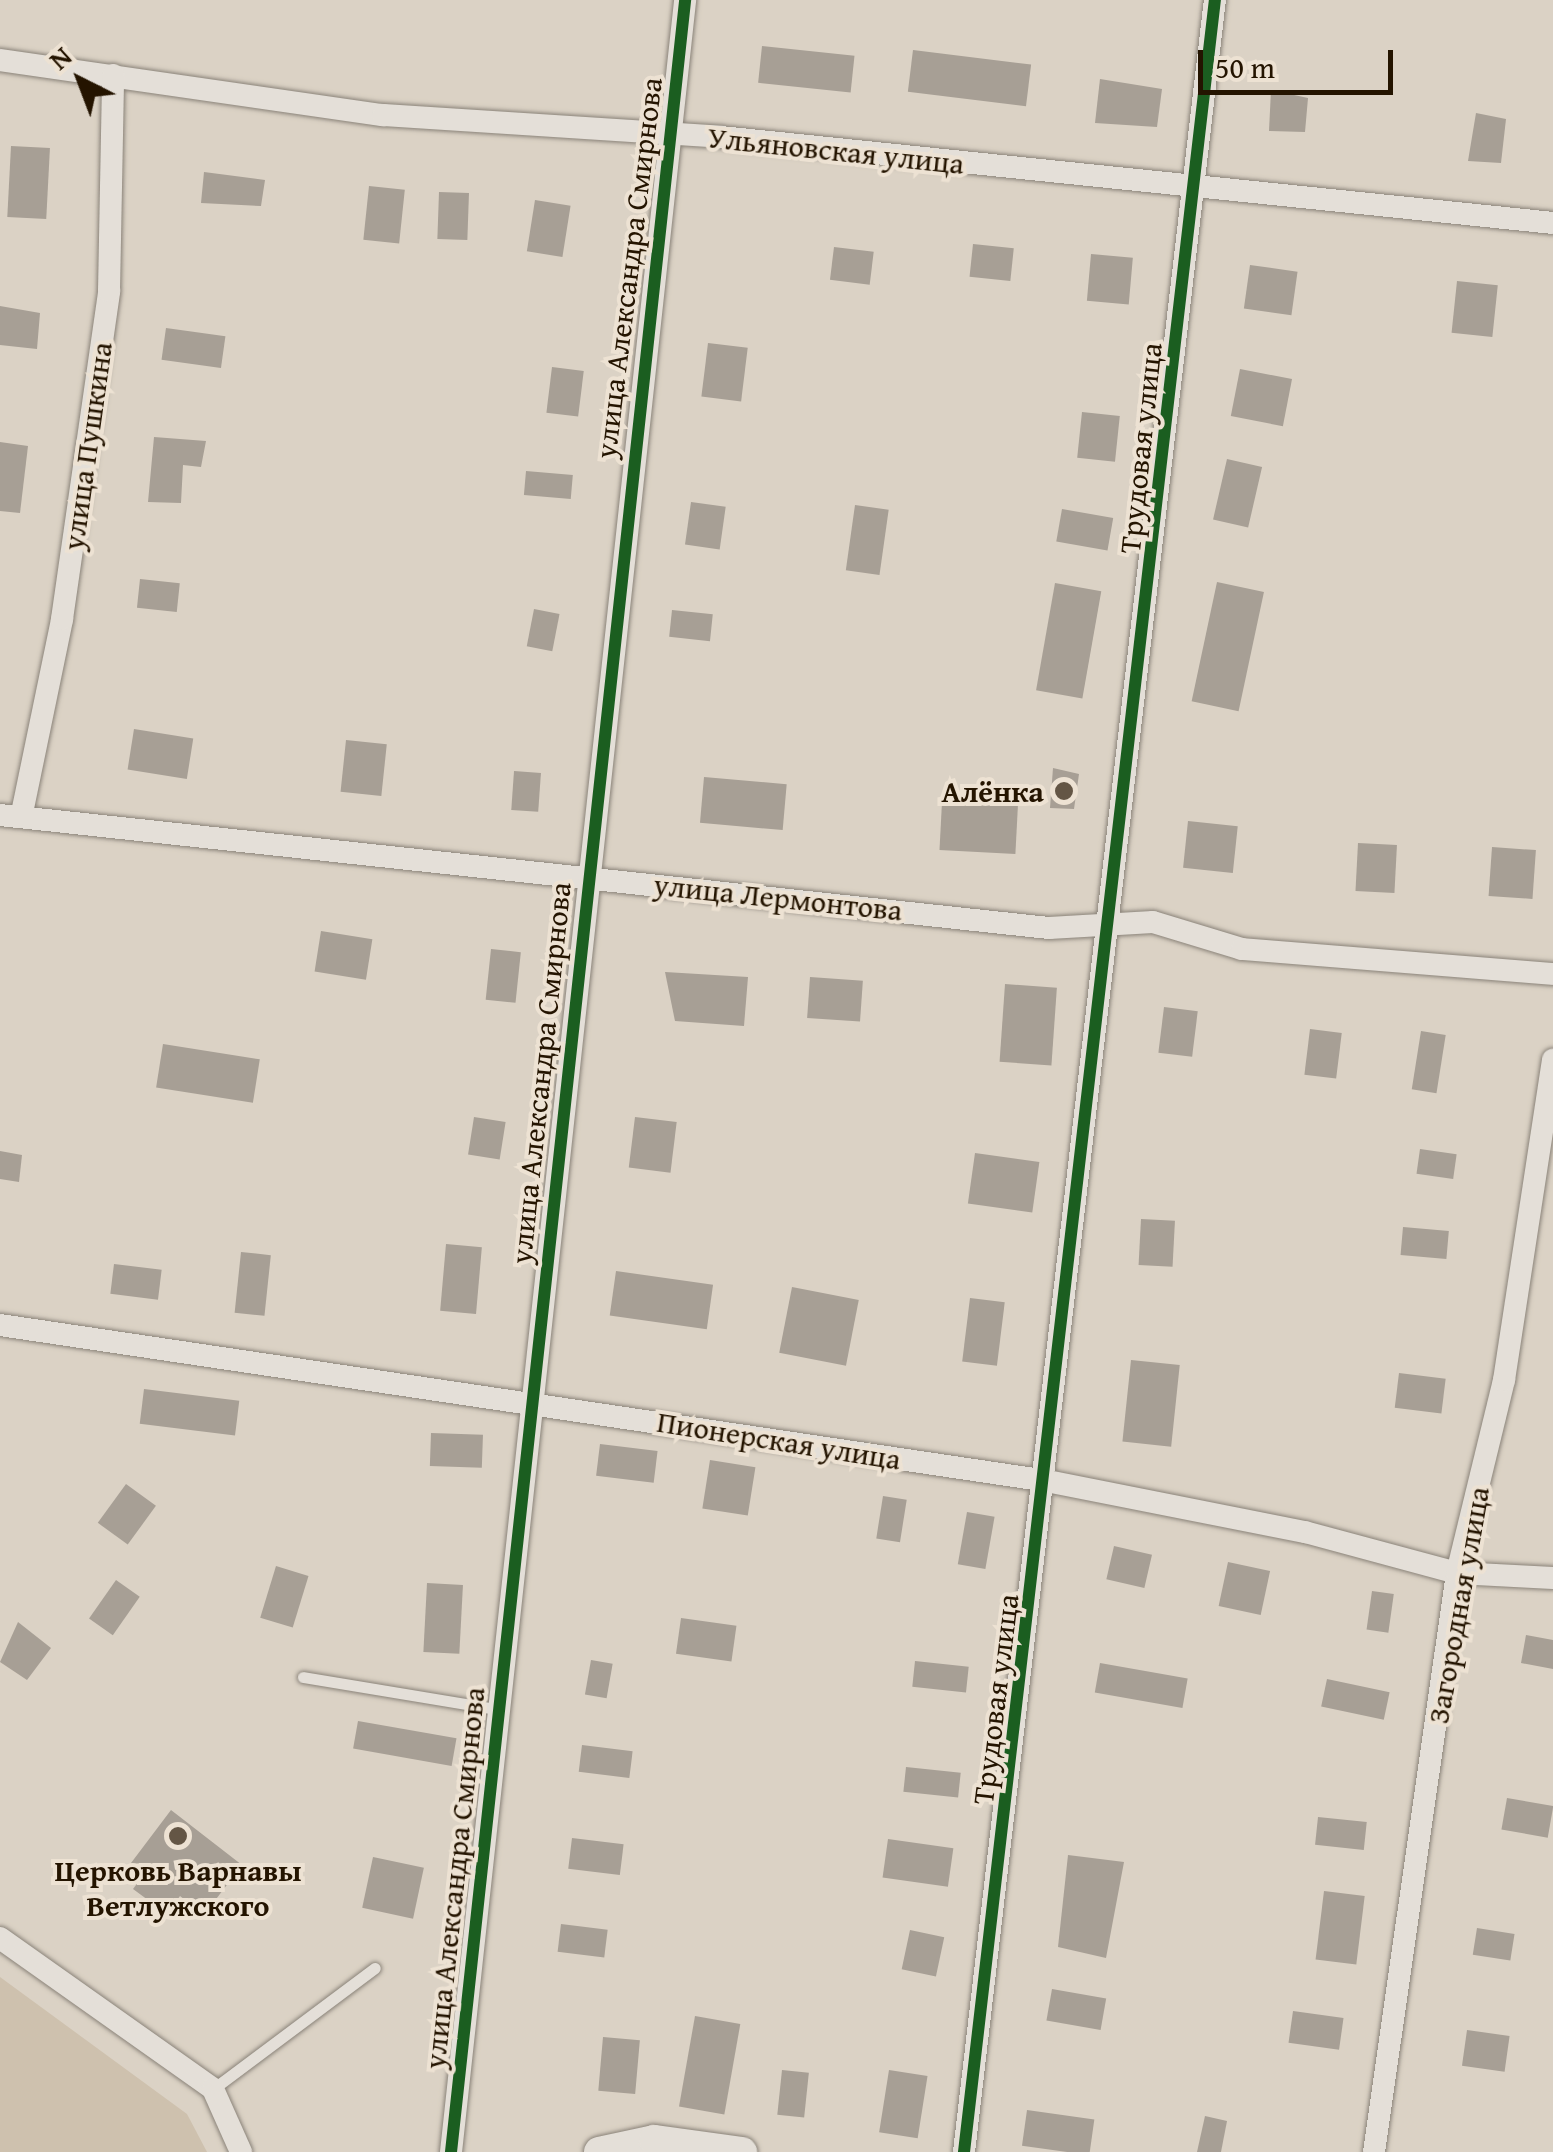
<!DOCTYPE html>
<meta charset="utf-8">
<style>
body{margin:0}
#map{position:relative;width:1553px;height:2152px;overflow:hidden;background:#dbd2c5;font-family:"Gentium Book Plus",serif}
div>[style]{position:absolute}
.green>*{inset:0;background:#cec1ae}
.building>*{inset:0;background:#a79f95;transform-origin:0 0}
.roads{filter:drop-shadow(0 0 2px #8a8379) drop-shadow(0 0 2px #8a8379)}
.lane>*{height:11px;margin:-5.5px;padding:0 5.5px;transform-origin:5.5px;border-radius:5.5px;background:#e4dfd8}
.street>*{height:22px;margin:-11px;padding:0 11px;transform-origin:11px;border-radius:11px;background:#e4dfd8}
.secondary>*{height:30px;margin:-15px;padding:0 15px;transform-origin:15px;border-radius:15px;background:#e4dfd8}
.cycleway>*{height:12px;margin:-6px;padding:0 6px;transform-origin:6px;border-radius:6px;background:#1b5e20}
.dots>*{width:28px;height:28px;translate:-50% -50%;box-sizing:border-box;border:5px solid #ede2d3;border-radius:50%}
span{translate:-50% -50%;white-space:nowrap;text-align:center;line-height:1.15;-webkit-text-stroke:8px #ede2d3;paint-order:stroke}
.street-label{font-size:30px;color:#241400}
.poi-label{font-size:30px;color:#241400;font-weight:700}
.right{translate:-100% -50%;text-align:right}
.north{position:absolute;left:30px;top:30px;width:100px;height:100px;-webkit-text-stroke:8px #ede2d3;paint-order:stroke;rotate:318deg;font-size:28px;font-weight:700;line-height:40px;text-align:center;color:#241400}
.north::after{content:'';display:block;margin:auto;width:35px;height:45px;background:#241400;clip-path:polygon(50% 0,100% 100%,50% 72%,0 100%)}
.scale{position:absolute;left:1198px;top:50px;width:195px;height:45px;box-sizing:border-box;border:5px solid #241400;border-top:0;padding-left:12px;font-size:30px;line-height:35px;white-space:nowrap;color:#241400;-webkit-text-stroke:8px #ede2d3;paint-order:stroke}
</style>
<div id="map">
<div class="green">
<i style="clip-path:polygon(0 1977px,187px 2114px,207px 2152px,0 2152px)"></i>
</div>
<div class="building">
<i style="left:762px;top:46px;width:93px;height:37px;rotate:6deg"></i>
<i style="left:913px;top:50px;width:119px;height:42px;rotate:7deg"></i>
<i style="clip-path:polygon(1100px 79px,1162px 89px,1157px 127px,1095px 123px)"></i>
<i style="clip-path:polygon(1271px 90px,1308px 98px,1305px 132px,1269px 131px)"></i>
<i style="clip-path:polygon(1476px 113px,1506px 119px,1501px 163px,1468px 161px)"></i>
<i style="left:11px;top:146px;width:39px;height:71px;rotate:3deg"></i>
<i style="clip-path:polygon(204px 172px,265px 180px,261px 206px,201px 203px)"></i>
<i style="left:369px;top:186px;width:36px;height:54px;rotate:6deg"></i>
<i style="left:439px;top:192px;width:30px;height:47px;rotate:2deg"></i>
<i style="left:535px;top:200px;width:36px;height:52px;rotate:9deg"></i>
<i style="left:973px;top:244px;width:41px;height:33px;rotate:6deg"></i>
<i style="left:834px;top:247px;width:40px;height:33px;rotate:7deg"></i>
<i style="left:1091px;top:254px;width:42px;height:47px;rotate:5deg"></i>
<i style="left:1250px;top:265px;width:48px;height:44px;rotate:8deg"></i>
<i style="left:1457px;top:281px;width:41px;height:52px;rotate:6deg"></i>
<i style="clip-path:polygon(0 306px,40px 313px,37px 349px,0 345px)"></i>
<i style="left:166px;top:328px;width:60px;height:32px;rotate:8deg"></i>
<i style="left:708px;top:343px;width:40px;height:54px;rotate:7deg"></i>
<i style="left:552px;top:367px;width:32px;height:46px;rotate:7deg"></i>
<i style="left:1240px;top:369px;width:53px;height:48px;rotate:11deg"></i>
<i style="left:1082px;top:412px;width:38px;height:46px;rotate:6deg"></i>
<i style="clip-path:polygon(154px 437px,206px 441px,201px 467px,183px 465px,181px 503px,148px 502px)"></i>
<i style="clip-path:polygon(0 442px,28px 446px,20px 513px,0 511px)"></i>
<i style="left:1227px;top:459px;width:36px;height:62px;rotate:13deg"></i>
<i style="left:526px;top:471px;width:47px;height:24px;rotate:5deg"></i>
<i style="left:691px;top:502px;width:35px;height:43px;rotate:8deg"></i>
<i style="left:855px;top:505px;width:34px;height:66px;rotate:8deg"></i>
<i style="left:1062px;top:509px;width:52px;height:33px;rotate:10deg"></i>
<i style="left:140px;top:579px;width:40px;height:29px;rotate:6deg"></i>
<i style="left:1217px;top:582px;width:48px;height:122px;rotate:12deg"></i>
<i style="left:1055px;top:583px;width:47px;height:109px;rotate:10deg"></i>
<i style="left:534px;top:609px;width:26px;height:38px;rotate:11deg"></i>
<i style="left:672px;top:610px;width:41px;height:27px;rotate:6deg"></i>
<i style="left:134px;top:729px;width:60px;height:41px;rotate:9deg"></i>
<i style="left:346px;top:740px;width:41px;height:52px;rotate:6deg"></i>
<i style="clip-path:polygon(1053px 768px,1079px 774px,1074px 809px,1050px 808px)"></i>
<i style="left:514px;top:771px;width:27px;height:39px;rotate:4deg"></i>
<i style="left:704px;top:777px;width:83px;height:46px;rotate:5deg"></i>
<i style="left:942px;top:802px;width:76px;height:48px;rotate:3deg"></i>
<i style="left:1188px;top:821px;width:50px;height:47px;rotate:6deg"></i>
<i style="left:1358px;top:843px;width:39px;height:48px;rotate:3deg"></i>
<i style="left:1492px;top:847px;width:44px;height:49px;rotate:4deg"></i>
<i style="left:321px;top:931px;width:52px;height:41px;rotate:9deg"></i>
<i style="left:491px;top:949px;width:30px;height:51px;rotate:6deg"></i>
<i style="clip-path:polygon(665px 972px,748px 977px,744px 1026px,675px 1021px)"></i>
<i style="left:810px;top:977px;width:53px;height:41px;rotate:4deg"></i>
<i style="left:1005px;top:984px;width:52px;height:78px;rotate:4deg"></i>
<i style="left:1164px;top:1007px;width:34px;height:46px;rotate:7deg"></i>
<i style="left:1310px;top:1029px;width:32px;height:46px;rotate:7deg"></i>
<i style="left:1421px;top:1031px;width:25px;height:59px;rotate:9deg"></i>
<i style="left:163px;top:1044px;width:98px;height:44px;rotate:9deg"></i>
<i style="left:474px;top:1117px;width:32px;height:38px;rotate:9deg"></i>
<i style="left:635px;top:1117px;width:42px;height:51px;rotate:7deg"></i>
<i style="left:1420px;top:1149px;width:37px;height:25px;rotate:8deg"></i>
<i style="clip-path:polygon(0 1151px,22px 1155px,19px 1182px,0 1179px)"></i>
<i style="left:975px;top:1153px;width:65px;height:51px;rotate:8deg"></i>
<i style="left:1141px;top:1219px;width:34px;height:46px;rotate:3deg"></i>
<i style="left:1403px;top:1227px;width:46px;height:28px;rotate:5deg"></i>
<i style="left:446px;top:1244px;width:36px;height:67px;rotate:5deg"></i>
<i style="left:241px;top:1252px;width:30px;height:61px;rotate:6deg"></i>
<i style="left:114px;top:1264px;width:48px;height:30px;rotate:7deg"></i>
<i style="left:616px;top:1271px;width:98px;height:45px;rotate:8deg"></i>
<i style="left:792px;top:1287px;width:68px;height:67px;rotate:11deg"></i>
<i style="left:970px;top:1298px;width:35px;height:64px;rotate:7deg"></i>
<i style="left:1131px;top:1360px;width:49px;height:82px;rotate:6deg"></i>
<i style="left:1399px;top:1373px;width:47px;height:35px;rotate:7deg"></i>
<i style="left:144px;top:1389px;width:96px;height:35px;rotate:7deg"></i>
<i style="left:431px;top:1433px;width:52px;height:33px;rotate:2deg"></i>
<i style="left:600px;top:1444px;width:58px;height:32px;rotate:7deg"></i>
<i style="left:710px;top:1460px;width:46px;height:49px;rotate:9deg"></i>
<i style="left:126px;top:1484px;width:37px;height:48px;rotate:36deg"></i>
<i style="left:883px;top:1496px;width:24px;height:43px;rotate:9deg"></i>
<i style="left:967px;top:1512px;width:28px;height:53px;rotate:10deg"></i>
<i style="left:1114px;top:1546px;width:39px;height:34px;rotate:13deg"></i>
<i style="left:1228px;top:1562px;width:43px;height:45px;rotate:12deg"></i>
<i style="left:276px;top:1566px;width:34px;height:54px;rotate:17deg"></i>
<i style="left:116px;top:1580px;width:29px;height:47px;rotate:35deg"></i>
<i style="left:427px;top:1583px;width:36px;height:69px;rotate:3deg"></i>
<i style="left:1372px;top:1591px;width:22px;height:39px;rotate:8deg"></i>
<i style="left:681px;top:1618px;width:56px;height:36px;rotate:8deg"></i>
<i style="clip-path:polygon(18px 1622px,51px 1648px,27px 1680px,0 1662px)"></i>
<i style="clip-path:polygon(1526px 1635px,1553px 1640px,1553px 1669px,1521px 1663px)"></i>
<i style="left:591px;top:1660px;width:22px;height:35px;rotate:10deg"></i>
<i style="left:915px;top:1661px;width:54px;height:26px;rotate:6deg"></i>
<i style="left:1100px;top:1663px;width:89px;height:30px;rotate:10deg"></i>
<i style="left:1327px;top:1679px;width:64px;height:28px;rotate:12deg"></i>
<i style="left:358px;top:1721px;width:100px;height:28px;rotate:10deg"></i>
<i style="left:582px;top:1745px;width:51px;height:27px;rotate:7deg"></i>
<i style="left:906px;top:1767px;width:55px;height:25px;rotate:6deg"></i>
<i style="left:1507px;top:1798px;width:47px;height:32px;rotate:10deg"></i>
<i style="clip-path:polygon(171px 1810px,242px 1865px,204px 1915px,180px 1896px,167px 1914px,133px 1889px,145px 1873px,131px 1863px)"></i>
<i style="left:1318px;top:1817px;width:49px;height:28px;rotate:6deg"></i>
<i style="left:572px;top:1838px;width:52px;height:31px;rotate:7deg"></i>
<i style="left:888px;top:1839px;width:66px;height:39px;rotate:8deg"></i>
<i style="clip-path:polygon(1068px 1855px,1124px 1862px,1106px 1958px,1058px 1947px)"></i>
<i style="left:373px;top:1857px;width:52px;height:52px;rotate:12deg"></i>
<i style="left:1324px;top:1891px;width:41px;height:69px;rotate:7deg"></i>
<i style="left:561px;top:1924px;width:47px;height:28px;rotate:7deg"></i>
<i style="left:1477px;top:1928px;width:38px;height:27px;rotate:9deg"></i>
<i style="left:910px;top:1930px;width:35px;height:40px;rotate:12deg"></i>
<i style="left:1052px;top:1989px;width:55px;height:32px;rotate:10deg"></i>
<i style="left:1293px;top:2011px;width:51px;height:32px;rotate:8deg"></i>
<i style="left:695px;top:2016px;width:46px;height:92px;rotate:10deg"></i>
<i style="left:1467px;top:2030px;width:43px;height:36px;rotate:8deg"></i>
<i style="left:603px;top:2037px;width:37px;height:54px;rotate:5deg"></i>
<i style="left:782px;top:2070px;width:27px;height:45px;rotate:6deg"></i>
<i style="left:889px;top:2070px;width:39px;height:63px;rotate:9deg"></i>
<i style="left:1027px;top:2110px;width:68px;height:36px;rotate:8deg"></i>
<i style="clip-path:polygon(1205px 2116px,1227px 2121px,1221px 2152px,1197px 2152px)"></i>
</div>
<div class="roads">
<div class="lane">
<i style="left:303px;top:1677px;width:197px;rotate:9.4deg"></i>
<i style="left:213px;top:2089px;width:202px;rotate:-36.8deg"></i>
</div>
<div class="street">
<i style="left:0;top:60px;width:387px;rotate:8.2deg"></i>
<i style="left:383px;top:115px;width:339px;rotate:3.7deg"></i>
<i style="left:721px;top:137px;width:836px;rotate:5.9deg"></i>
<i style="left:22px;top:813px;width:198px;rotate:-78.3deg"></i>
<i style="left:62px;top:619px;width:331px;rotate:-81.8deg"></i>
<i style="left:109px;top:291px;width:216px;rotate:-88.9deg"></i>
<i style="left:0;top:815px;width:1055px;rotate:6.15deg"></i>
<i style="left:1049px;top:928px;width:104px;rotate:-3.3deg"></i>
<i style="left:1153px;top:922px;width:93px;rotate:16.9deg"></i>
<i style="left:1242px;top:949px;width:312px;rotate:4.6deg"></i>
<i style="left:0;top:1325px;width:1059px;rotate:8.47deg"></i>
<i style="left:1047px;top:1481px;width:263px;rotate:11.2deg"></i>
<i style="left:1305px;top:1532px;width:157px;rotate:15.1deg"></i>
<i style="left:1457px;top:1573px;width:96px;rotate:3deg"></i>
<i style="left:0;top:1938px;width:261px;rotate:35.3deg"></i>
<i style="left:213px;top:2089px;width:69px;rotate:66deg"></i>
<i style="left:451px;top:2152px;width:2165px;rotate:-83.79deg"></i>
<i style="left:964px;top:2152px;width:2167px;rotate:-83.35deg"></i>
<i style="left:1374px;top:2152px;width:585px;rotate:-81.84deg"></i>
<i style="left:1457px;top:1573px;width:199px;rotate:-76.3deg"></i>
<i style="left:1504px;top:1380px;width:324px;rotate:-81.3deg"></i>
</div>
<div class="secondary">
<i style="left:599px;top:2152px;width:56px;rotate:-12.3deg"></i>
<i style="left:654px;top:2140px;width:89px;rotate:7.8deg"></i>
</div>
</div>
<div class="cycleway">
<i style="left:451px;top:2152px;width:2165px;rotate:-83.79deg"></i>
<i style="left:964px;top:2152px;width:2167px;rotate:-83.35deg"></i>
</div>
<div class="dots">
<i style="left:1064px;top:791px;background:#645645"></i>
<i style="left:178px;top:1836px;background:#645645"></i>
</div>
<div class="street-label">
<span style="left:836px;top:150px;rotate:6deg">Ульяновская улица</span>
<span style="left:628px;top:268px;rotate:-83deg">улица Александра Смирнова</span>
<span style="left:87px;top:446px;rotate:-82deg">улица Пушкина</span>
<span style="left:1140px;top:448px;rotate:-84deg">Трудовая улица</span>
<span style="left:778px;top:897px;rotate:6deg">улица Лермонтова</span>
<span style="left:540px;top:1073px;rotate:-84deg">улица Александра Смирнова</span>
<span style="left:779px;top:1440px;rotate:9deg">Пионерская улица</span>
<span style="left:1458px;top:1605px;rotate:-80deg">Загородная улица</span>
<span style="left:995px;top:1699px;rotate:-83deg">Трудовая улица</span>
<span style="left:454px;top:1878px;rotate:-84deg">улица Александра Смирнова</span>
</div>
<div class="poi-label">
<span class="right" style="left:1044px;top:791px">Алёнка</span>
<span style="left:178px;top:1887px">Церковь Варнавы<br>Ветлужского</span>
</div>
<div class="north">N</div>
<div class="scale">50 m</div>
</div>
